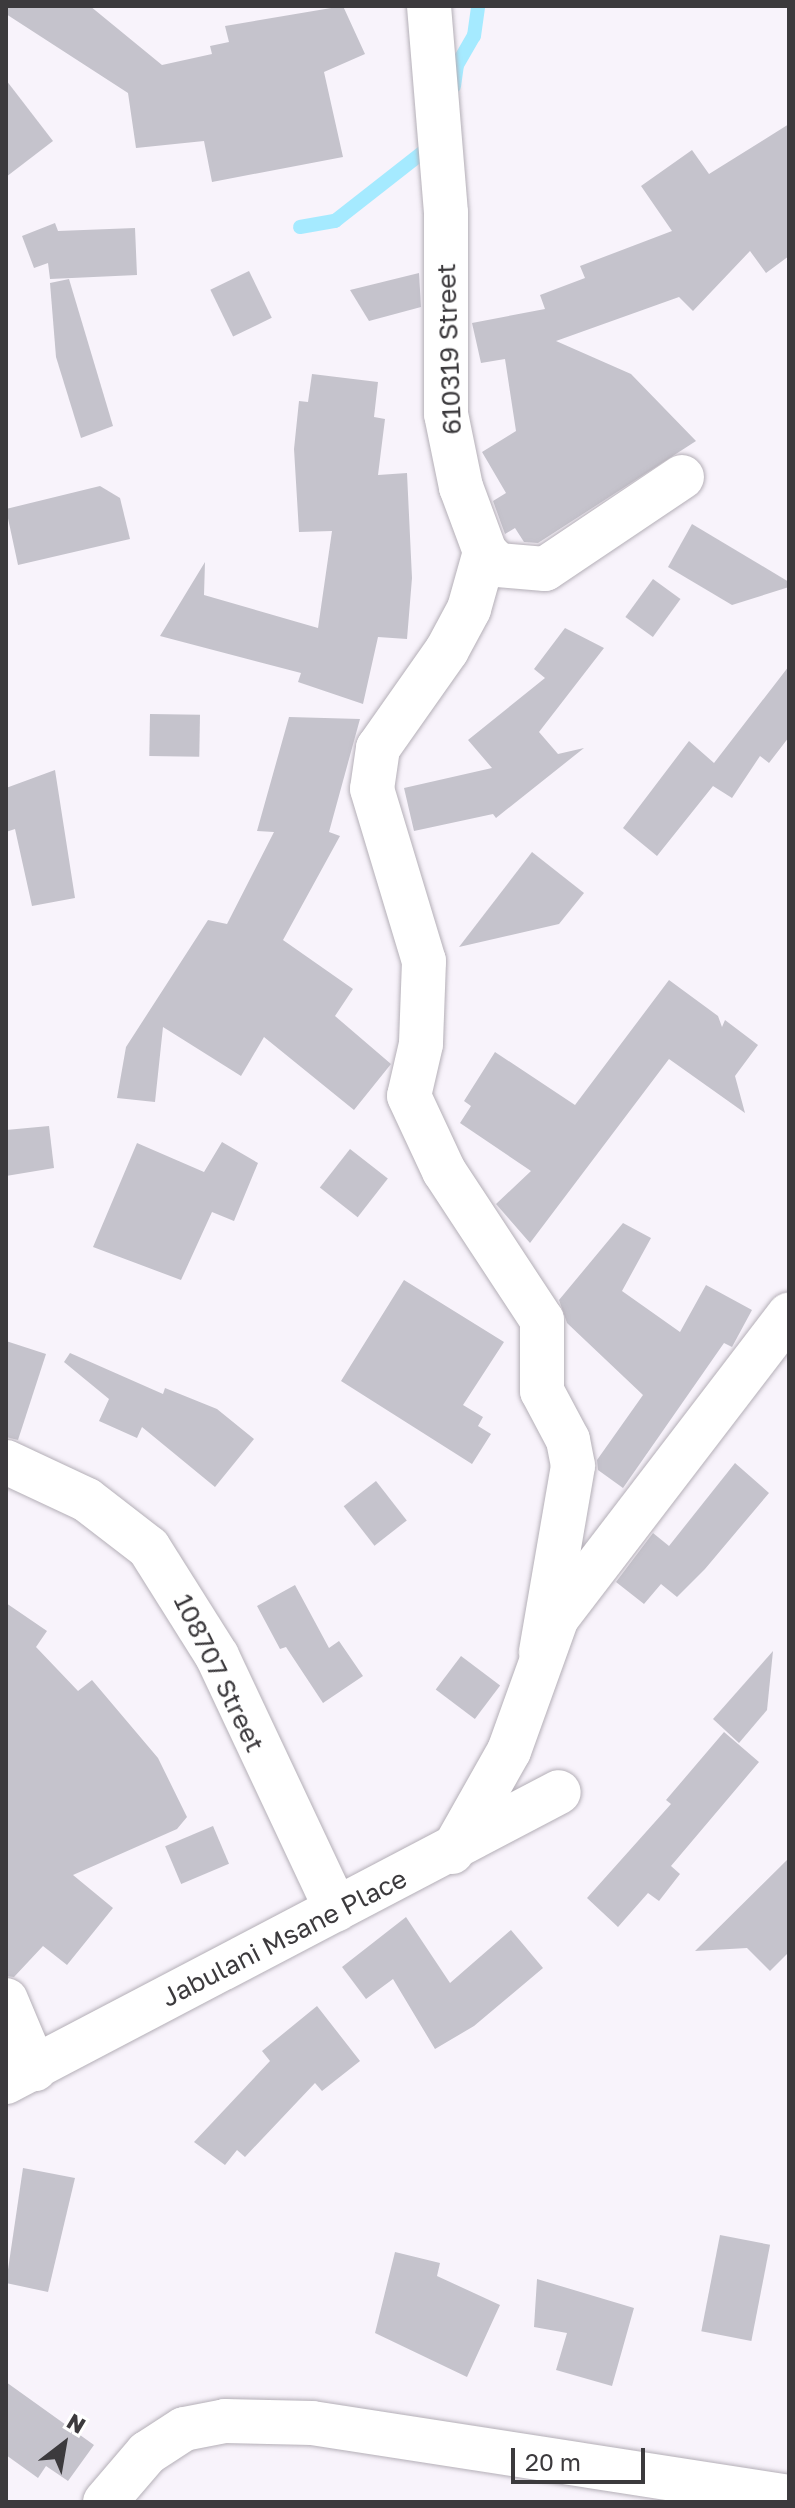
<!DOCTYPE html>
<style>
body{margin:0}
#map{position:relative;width:795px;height:2508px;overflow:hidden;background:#f8f3fb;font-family:"Golos Text",sans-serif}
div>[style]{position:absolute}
.stream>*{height:14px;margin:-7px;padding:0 7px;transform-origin:7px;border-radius:7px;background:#a5eaff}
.building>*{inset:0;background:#c5c3cc;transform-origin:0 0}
.roads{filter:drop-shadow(0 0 2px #b4afb7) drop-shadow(0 0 2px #b4afb7)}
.street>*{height:44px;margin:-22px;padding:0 22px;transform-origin:22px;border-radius:22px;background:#fff}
span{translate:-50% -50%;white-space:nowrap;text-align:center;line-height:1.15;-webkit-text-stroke:8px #fff;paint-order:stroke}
.street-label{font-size:26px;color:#3c3a3d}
.frame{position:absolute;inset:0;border:8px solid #3c3a3d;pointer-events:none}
.north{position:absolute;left:24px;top:2404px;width:80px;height:80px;-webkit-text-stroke:6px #fff;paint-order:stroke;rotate:31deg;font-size:22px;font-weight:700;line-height:32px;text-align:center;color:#3c3a3d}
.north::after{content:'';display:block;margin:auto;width:28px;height:36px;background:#3c3a3d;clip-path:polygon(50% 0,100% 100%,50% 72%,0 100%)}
.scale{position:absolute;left:511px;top:2448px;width:134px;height:36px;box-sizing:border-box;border:4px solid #3c3a3d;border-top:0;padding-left:10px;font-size:24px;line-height:28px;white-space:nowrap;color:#3c3a3d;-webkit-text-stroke:6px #fff;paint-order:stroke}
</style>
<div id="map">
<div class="stream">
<i style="left:454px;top:86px;width:21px;rotate:-82deg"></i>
<i style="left:457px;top:65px;width:34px;rotate:-60deg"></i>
<i style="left:474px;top:36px;width:30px;rotate:-82deg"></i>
<i style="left:300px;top:227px;width:36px;rotate:-10deg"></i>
<i style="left:335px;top:221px;width:112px;rotate:-38.1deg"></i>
</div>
<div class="building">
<i style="clip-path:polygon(6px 6px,90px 6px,162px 65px,212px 54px,210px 46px,229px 42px,225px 26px,343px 6px,365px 54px,324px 72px,343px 157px,212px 182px,204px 141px,136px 148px,128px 93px,6px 14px)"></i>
<i style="clip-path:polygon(6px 80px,53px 141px,6px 177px)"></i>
<i style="clip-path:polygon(789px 124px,789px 256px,766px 273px,750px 251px,693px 311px,679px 297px,556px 341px,631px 374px,696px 441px,538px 543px,524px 542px,515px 528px,505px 534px,493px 501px,506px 493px,482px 452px,516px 431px,505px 359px,481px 363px,472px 323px,545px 309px,540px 295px,585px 278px,580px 266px,672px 231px,641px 186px,692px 150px,709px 174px)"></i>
<i style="clip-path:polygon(55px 223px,58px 231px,135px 228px,137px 275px,50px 279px,48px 263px,34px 268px,22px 236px)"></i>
<i style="left:249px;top:271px;width:52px;height:43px;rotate:64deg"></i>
<i style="clip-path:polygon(419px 273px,421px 307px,369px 321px,350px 290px)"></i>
<i style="clip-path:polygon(69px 279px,113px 426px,81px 438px,56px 357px,50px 283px)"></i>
<i style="clip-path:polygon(312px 374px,378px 382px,374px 417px,385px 419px,378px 475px,407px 473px,412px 578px,407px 639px,378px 637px,363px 704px,298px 682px,301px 673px,160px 636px,205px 562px,204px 595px,318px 628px,332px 531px,299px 532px,294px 449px,299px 401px,308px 402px)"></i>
<i style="clip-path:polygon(100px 486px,120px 498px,130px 539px,18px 565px,6px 509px)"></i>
<i style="clip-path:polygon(692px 524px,789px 582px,789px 587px,732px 605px,668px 567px)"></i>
<i style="left:653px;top:579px;width:34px;height:47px;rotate:36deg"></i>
<i style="clip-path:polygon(565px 628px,604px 648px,539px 732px,558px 754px,584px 748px,496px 818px,493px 814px,414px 831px,404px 788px,492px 768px,468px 740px,545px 678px,534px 669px)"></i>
<i style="clip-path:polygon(789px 666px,789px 737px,769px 763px,760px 756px,732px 798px,713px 786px,657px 856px,623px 828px,689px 741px,714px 763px)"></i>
<i style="left:150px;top:714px;width:50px;height:42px;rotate:1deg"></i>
<i style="clip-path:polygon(289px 717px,360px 719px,329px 832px,340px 836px,283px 940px,353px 989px,335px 1016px,391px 1064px,354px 1110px,264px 1037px,241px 1076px,163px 1027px,155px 1102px,117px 1098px,126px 1047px,208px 920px,227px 924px,274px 832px,257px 831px)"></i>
<i style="clip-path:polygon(55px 770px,75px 898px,32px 906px,15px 829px,6px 832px,6px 788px)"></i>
<i style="clip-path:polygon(532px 852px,584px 893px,559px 924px,459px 947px)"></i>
<i style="clip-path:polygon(669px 980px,718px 1016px,722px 1027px,725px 1020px,758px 1045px,735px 1076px,745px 1113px,669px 1059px,530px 1243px,496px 1204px,531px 1171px,460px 1123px,471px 1106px,464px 1101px,495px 1052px,575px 1105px)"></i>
<i style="clip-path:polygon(49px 1126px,54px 1168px,6px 1176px,6px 1130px)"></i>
<i style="clip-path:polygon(222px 1142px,258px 1163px,234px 1221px,212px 1212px,181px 1280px,93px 1247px,137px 1143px,204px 1172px)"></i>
<i style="left:350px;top:1149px;width:48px;height:49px;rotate:38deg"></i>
<i style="clip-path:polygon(623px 1223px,651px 1238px,622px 1291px,680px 1332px,706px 1285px,752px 1310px,732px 1347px,724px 1343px,623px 1488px,598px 1470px,597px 1460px,643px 1395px,567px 1323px,559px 1300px)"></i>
<i style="clip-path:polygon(404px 1280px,504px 1342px,463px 1405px,483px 1417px,478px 1426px,491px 1434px,472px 1464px,341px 1381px)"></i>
<i style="clip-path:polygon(6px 1341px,46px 1354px,18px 1440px,6px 1437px)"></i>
<i style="clip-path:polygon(70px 1353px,163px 1394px,165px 1388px,217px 1409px,254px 1439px,215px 1487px,142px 1427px,137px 1438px,99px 1421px,109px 1399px,64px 1362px)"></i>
<i style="clip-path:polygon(735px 1463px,769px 1493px,705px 1569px,677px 1597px,661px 1584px,644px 1604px,616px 1582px,653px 1533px,669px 1546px)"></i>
<i style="left:376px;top:1481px;width:50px;height:41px;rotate:52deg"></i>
<i style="clip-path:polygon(295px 1585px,329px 1648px,339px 1641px,363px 1676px,323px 1703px,286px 1647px,280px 1649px,257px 1606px)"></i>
<i style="clip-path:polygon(6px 1603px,47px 1631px,36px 1647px,78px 1691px,92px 1680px,158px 1758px,187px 1817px,177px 1829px,73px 1875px,113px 1908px,67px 1965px,43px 1946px,14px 1977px,6px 1976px)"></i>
<i style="clip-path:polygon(773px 1651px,767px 1710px,739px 1743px,713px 1719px)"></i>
<i style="left:461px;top:1656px;width:49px;height:42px;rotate:37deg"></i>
<i style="clip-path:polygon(724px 1732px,759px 1762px,671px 1866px,680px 1874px,659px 1901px,648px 1893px,618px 1927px,587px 1898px,671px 1804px,666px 1800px)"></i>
<i style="left:213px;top:1826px;width:41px;height:52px;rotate:67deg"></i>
<i style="clip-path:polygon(789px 1858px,789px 1952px,770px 1971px,747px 1948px,695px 1951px)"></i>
<i style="clip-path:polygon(406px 1917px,450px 1983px,511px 1930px,543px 1968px,474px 2026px,435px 2049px,393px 1979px,366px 1999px,342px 1967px)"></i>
<i style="clip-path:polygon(317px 2006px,360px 2061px,322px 2091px,315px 2083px,245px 2157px,237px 2150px,225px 2165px,194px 2142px,270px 2061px,262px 2051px)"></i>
<i style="clip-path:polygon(23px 2168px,75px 2178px,48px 2292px,6px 2283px)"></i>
<i style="left:720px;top:2235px;width:51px;height:98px;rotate:11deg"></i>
<i style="clip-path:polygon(395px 2252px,440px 2263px,437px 2276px,500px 2305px,467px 2377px,375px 2333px)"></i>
<i style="clip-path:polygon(537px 2279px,634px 2308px,612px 2386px,556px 2370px,567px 2333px,534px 2327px)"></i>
<i style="clip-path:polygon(6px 2382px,94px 2445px,68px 2481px,46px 2466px,38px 2478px,6px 2455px)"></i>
</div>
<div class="roads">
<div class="street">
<i style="left:429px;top:6px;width:208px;rotate:85.3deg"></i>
<i style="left:446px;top:213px;width:201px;rotate:90deg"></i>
<i style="left:446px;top:414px;width:75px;rotate:78.4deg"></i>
<i style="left:461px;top:487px;width:69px;rotate:69.7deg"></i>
<i style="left:485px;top:552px;width:18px;rotate:45deg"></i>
<i style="left:498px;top:565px;width:47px;rotate:4.9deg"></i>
<i style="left:545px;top:569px;width:165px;rotate:-33.9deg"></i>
<i style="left:485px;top:552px;width:59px;rotate:105.7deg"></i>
<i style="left:469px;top:609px;width:47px;rotate:118.2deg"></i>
<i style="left:447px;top:650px;width:120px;rotate:125.1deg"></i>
<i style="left:378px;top:748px;width:41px;rotate:98.3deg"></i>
<i style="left:372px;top:789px;width:180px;rotate:73.2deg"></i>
<i style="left:424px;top:961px;width:83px;rotate:92.1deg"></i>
<i style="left:421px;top:1044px;width:53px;rotate:103deg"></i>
<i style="left:409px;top:1096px;width:83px;rotate:65deg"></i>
<i style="left:444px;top:1171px;width:178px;rotate:56.7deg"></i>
<i style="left:542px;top:1320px;width:71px;rotate:90deg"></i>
<i style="left:542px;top:1391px;width:55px;rotate:62deg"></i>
<i style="left:568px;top:1440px;width:26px;rotate:79deg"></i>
<i style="left:573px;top:1466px;width:189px;rotate:99.8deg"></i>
<i style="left:6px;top:1462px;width:89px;rotate:25.1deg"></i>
<i style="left:87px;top:1500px;width:78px;rotate:37.7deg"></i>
<i style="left:149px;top:1548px;width:128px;rotate:57.8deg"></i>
<i style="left:217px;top:1656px;width:280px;rotate:64.8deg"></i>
<i style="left:452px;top:1852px;width:116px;rotate:-60.6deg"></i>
<i style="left:509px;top:1751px;width:141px;rotate:-70.2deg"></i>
<i style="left:557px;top:1618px;width:382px;rotate:-52.6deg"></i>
<i style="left:6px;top:2000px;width:75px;rotate:67.2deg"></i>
<i style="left:6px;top:2082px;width:624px;rotate:-27.67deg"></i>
<i style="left:105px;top:2502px;width:65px;rotate:-49.4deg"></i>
<i style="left:147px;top:2453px;width:44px;rotate:-33deg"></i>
<i style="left:184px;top:2429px;width:42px;rotate:-11deg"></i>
<i style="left:225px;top:2421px;width:87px;rotate:1.3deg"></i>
<i style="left:312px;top:2423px;width:483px;rotate:8.8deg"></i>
</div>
</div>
<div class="street-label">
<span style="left:449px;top:349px;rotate:-92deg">610319 Street</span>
<span style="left:219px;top:1673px;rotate:64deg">108707 Street</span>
<span style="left:284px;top:1938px;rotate:-27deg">Jabulani Msane Place</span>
</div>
<div class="frame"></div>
<div class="north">N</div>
<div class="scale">20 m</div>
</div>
